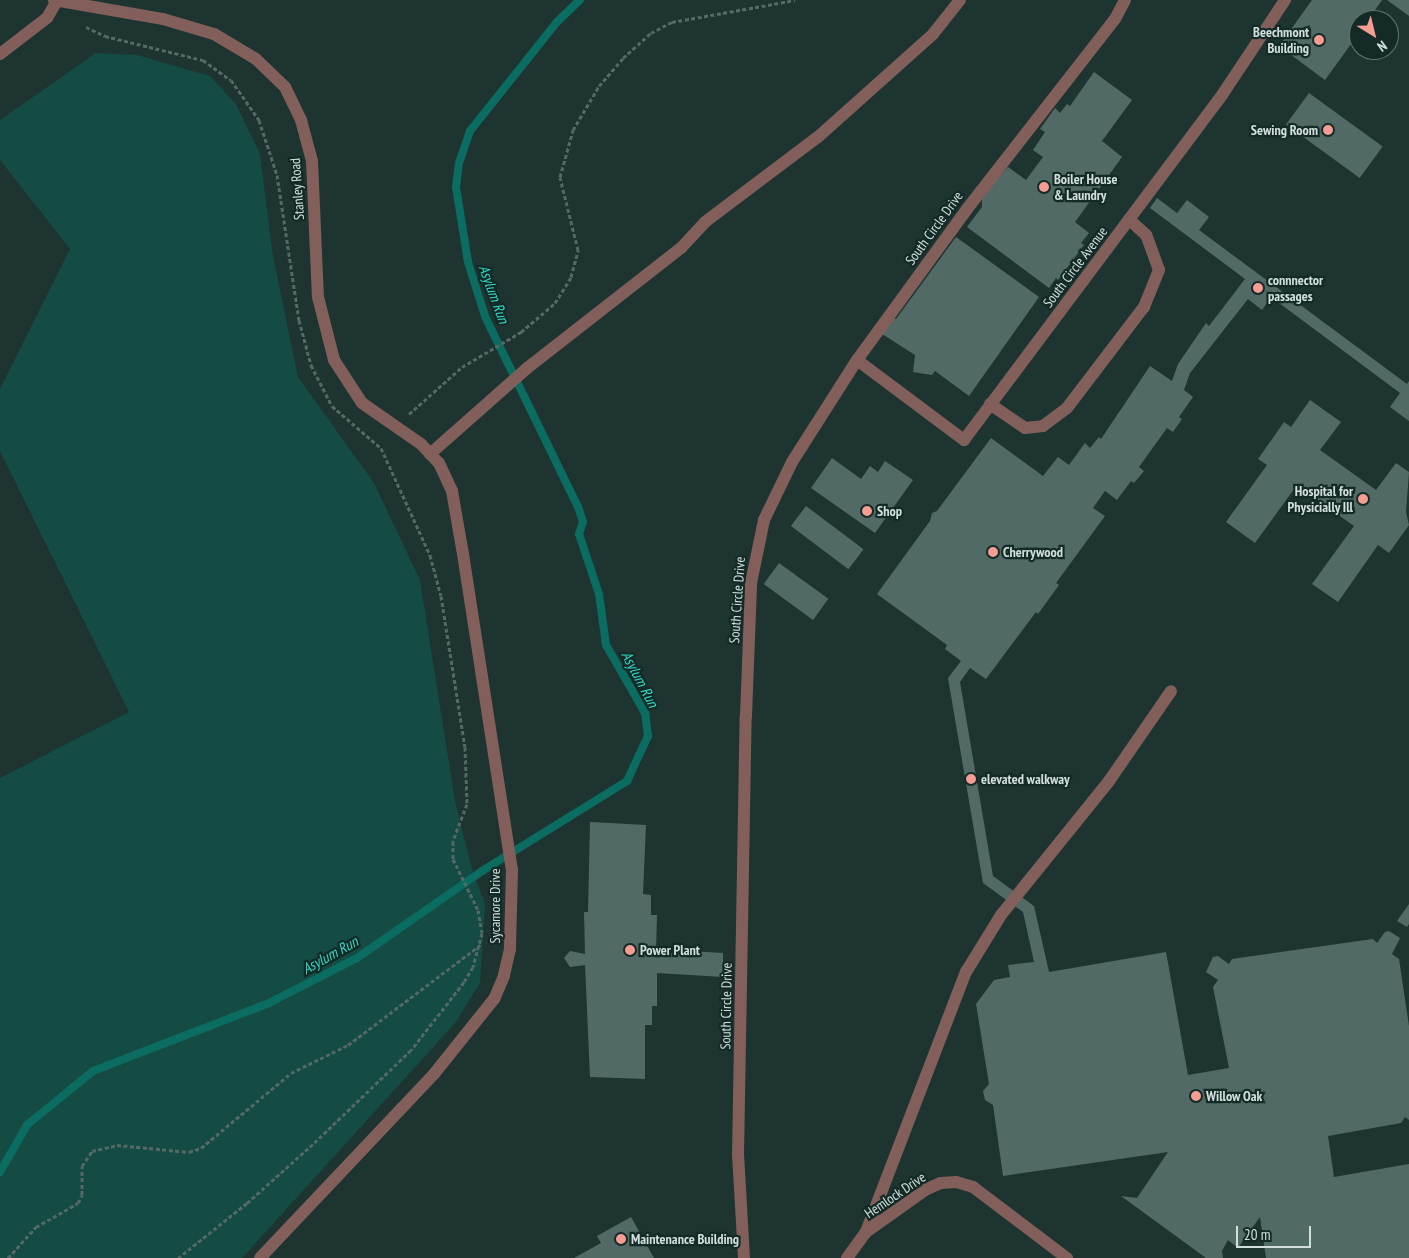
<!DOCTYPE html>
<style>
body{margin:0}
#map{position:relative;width:1409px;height:1258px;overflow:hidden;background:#1e3430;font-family:"PT Sans Narrow",sans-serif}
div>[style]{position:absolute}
.green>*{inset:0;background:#144b43}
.stream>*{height:8px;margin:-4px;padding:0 4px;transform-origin:4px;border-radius:4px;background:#0b6d62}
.building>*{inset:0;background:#526a65;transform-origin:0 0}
.path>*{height:3px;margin-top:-1.5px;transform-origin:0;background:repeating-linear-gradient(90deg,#546864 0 4px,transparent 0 6.5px)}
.minor>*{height:12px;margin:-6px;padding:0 6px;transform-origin:6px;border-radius:6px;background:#835f5b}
.dots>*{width:14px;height:14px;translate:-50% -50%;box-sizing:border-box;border:2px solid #142a26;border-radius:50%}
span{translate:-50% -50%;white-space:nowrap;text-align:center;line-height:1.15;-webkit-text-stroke:4.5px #142a26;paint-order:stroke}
.poi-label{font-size:14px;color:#d2e0dd;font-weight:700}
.right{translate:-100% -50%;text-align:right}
.left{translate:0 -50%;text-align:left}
.street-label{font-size:14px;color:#d2e0dd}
.water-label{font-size:15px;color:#31dac5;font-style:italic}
.north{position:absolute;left:1349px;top:10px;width:50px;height:50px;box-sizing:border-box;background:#142a26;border:1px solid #60736f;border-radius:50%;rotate:144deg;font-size:14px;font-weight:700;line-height:20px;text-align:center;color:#d2e0dd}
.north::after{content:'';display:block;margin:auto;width:18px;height:22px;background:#f59c93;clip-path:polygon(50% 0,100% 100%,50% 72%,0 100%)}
.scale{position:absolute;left:1236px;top:1226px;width:75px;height:22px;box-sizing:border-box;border:2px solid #d2e0dd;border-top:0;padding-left:6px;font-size:15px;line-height:18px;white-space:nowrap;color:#d2e0dd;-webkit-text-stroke:4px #142a26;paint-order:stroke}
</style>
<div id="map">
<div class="green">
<i style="clip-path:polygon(96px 53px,137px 55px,210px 76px,236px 104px,260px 154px,273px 256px,298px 377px,374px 483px,420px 580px,455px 801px,471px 866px,485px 904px,480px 983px,456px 1022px,242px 1258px,0 1258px,0 778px,129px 712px,0 451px,0 389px,70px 249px,0 160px,0 120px)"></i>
</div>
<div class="stream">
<i style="left:0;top:1172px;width:54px;rotate:-60.1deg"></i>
<i style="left:27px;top:1125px;width:85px;rotate:-39.3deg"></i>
<i style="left:93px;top:1071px;width:189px;rotate:-21.1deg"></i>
<i style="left:269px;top:1003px;width:99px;rotate:-27.1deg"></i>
<i style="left:357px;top:958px;width:152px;rotate:-34.8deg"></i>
<i style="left:482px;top:871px;width:171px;rotate:-31.8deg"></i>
<i style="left:627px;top:781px;width:50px;rotate:-65deg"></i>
<i style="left:648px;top:736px;width:23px;rotate:-97deg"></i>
<i style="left:645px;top:713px;width:78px;rotate:-119.8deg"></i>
<i style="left:606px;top:645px;width:51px;rotate:-97.8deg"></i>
<i style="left:599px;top:594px;width:63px;rotate:-108.4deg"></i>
<i style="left:579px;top:534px;width:13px;rotate:-72deg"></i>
<i style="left:583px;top:522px;width:16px;rotate:-108deg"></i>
<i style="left:578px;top:507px;width:212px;rotate:-116deg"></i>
<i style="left:485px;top:316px;width:57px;rotate:-107.5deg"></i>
<i style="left:468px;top:262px;width:76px;rotate:-99.1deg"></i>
<i style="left:456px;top:187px;width:24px;rotate:-83deg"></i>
<i style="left:459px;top:163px;width:34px;rotate:-71deg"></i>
<i style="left:470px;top:131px;width:139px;rotate:-51.4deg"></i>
<i style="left:557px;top:22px;width:32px;rotate:-44deg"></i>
</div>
<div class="building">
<i style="clip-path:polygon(1312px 0,1382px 0,1368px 20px,1359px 20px,1359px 33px,1325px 80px,1279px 46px)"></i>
<i style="clip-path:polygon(1387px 0,1409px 0,1409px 16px)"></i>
<i style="clip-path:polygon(1094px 72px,1132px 100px,1102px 141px,1122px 157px,1075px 222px,1089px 233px,1081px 243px,1084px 245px,1058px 280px,1056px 278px,1049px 288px,967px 227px,982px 207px,982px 194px,1008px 167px,1026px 180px,1043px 157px,1033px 150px,1045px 132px,1040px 129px,1055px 108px,1060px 113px,1067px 104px,1070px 106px)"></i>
<i style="left:1309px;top:93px;width:91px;height:39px;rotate:36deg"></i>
<i style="clip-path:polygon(1157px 198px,1177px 213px,1187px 200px,1209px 217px,1199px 230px,1407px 384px,1409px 381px,1409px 421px,1390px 407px,1400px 393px,1271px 297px,1262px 310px,1248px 299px,1190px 373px,1184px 390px,1193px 397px,1179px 417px,1182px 419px,1173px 432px,1167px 428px,1139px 467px,1144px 471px,1134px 483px,1131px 481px,1117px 500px,1105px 491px,1093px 508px,1105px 516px,1056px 583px,1059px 585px,1038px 614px,1036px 612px,986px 679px,970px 668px,960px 682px,993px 876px,1034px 906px,1049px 972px,1166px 952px,1188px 1075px,1229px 1068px,1213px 987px,1218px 980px,1206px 972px,1213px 957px,1218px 956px,1229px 964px,1232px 959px,1373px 939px,1377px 943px,1385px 932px,1389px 931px,1400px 938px,1392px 954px,1399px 959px,1409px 1026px,1409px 1120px,1405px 1117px,1401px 1123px,1328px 1136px,1334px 1177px,1409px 1164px,1409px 1258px,1266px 1258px,1260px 1217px,1238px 1248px,1228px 1240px,1222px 1251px,1223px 1258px,1206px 1258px,1121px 1196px,1137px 1198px,1168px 1152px,1003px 1176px,993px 1105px,985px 1100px,983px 1091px,989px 1084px,976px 1004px,994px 980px,1010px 977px,1008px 965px,1034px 962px,1023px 912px,983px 883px,948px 678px,961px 661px,945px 649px,947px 645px,877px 594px,930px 521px,932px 513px,937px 511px,991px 438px,1043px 476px,1058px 457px,1069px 465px,1085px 443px,1090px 448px,1099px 437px,1101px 439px,1150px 366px,1172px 381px,1178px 364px,1206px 323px,1209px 326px,1245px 279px,1150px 208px)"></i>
<i style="clip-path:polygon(956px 237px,1039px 297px,969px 396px,935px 371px,932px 375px,913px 372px,915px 355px,879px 332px,891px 316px,896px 319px)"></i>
<i style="clip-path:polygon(1310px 400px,1341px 422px,1320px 450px,1376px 490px,1396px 463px,1409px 472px,1406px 512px,1409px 525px,1389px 553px,1378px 545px,1338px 602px,1312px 584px,1354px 526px,1297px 485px,1255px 543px,1226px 522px,1267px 465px,1258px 459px,1284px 422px,1291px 427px)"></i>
<i style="clip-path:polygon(832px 458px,861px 479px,870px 466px,878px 472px,885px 461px,913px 480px,875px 533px,811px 488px)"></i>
<i style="left:806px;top:506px;width:72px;height:25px;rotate:37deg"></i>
<i style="left:779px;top:563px;width:61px;height:26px;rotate:36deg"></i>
<i style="clip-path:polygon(590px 822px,646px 825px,643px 894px,651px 895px,651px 915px,657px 915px,656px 949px,723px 953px,723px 977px,657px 973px,657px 1006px,652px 1006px,652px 1025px,645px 1025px,645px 1079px,590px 1077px,585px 965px,570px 967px,564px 958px,570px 951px,585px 954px,584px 912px,588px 912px)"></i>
<i style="clip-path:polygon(1409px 904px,1409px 924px,1407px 927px,1397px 921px)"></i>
<i style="clip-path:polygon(631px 1217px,654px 1258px,574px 1258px,601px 1243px,597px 1236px)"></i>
</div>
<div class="path">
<i style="left:86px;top:27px;width:21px;rotate:25deg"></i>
<i style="left:105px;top:36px;width:101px;rotate:13.8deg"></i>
<i style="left:203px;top:60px;width:34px;rotate:36deg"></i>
<i style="left:231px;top:80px;width:49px;rotate:55deg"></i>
<i style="left:259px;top:120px;width:58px;rotate:71.9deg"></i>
<i style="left:277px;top:175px;width:147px;rotate:81.4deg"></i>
<i style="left:299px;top:320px;width:47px;rotate:75.1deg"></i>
<i style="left:311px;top:365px;width:46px;rotate:62.9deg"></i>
<i style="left:332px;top:406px;width:65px;rotate:40.6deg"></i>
<i style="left:381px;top:448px;width:118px;rotate:65.4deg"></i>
<i style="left:430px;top:555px;width:42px;rotate:75deg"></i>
<i style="left:441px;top:596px;width:153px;rotate:81deg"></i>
<i style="left:465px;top:747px;width:57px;rotate:88deg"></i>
<i style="left:467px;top:804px;width:40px;rotate:111deg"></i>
<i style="left:453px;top:841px;width:18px;rotate:90deg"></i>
<i style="left:453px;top:859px;width:57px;rotate:63.9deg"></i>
<i style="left:478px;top:910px;width:23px;rotate:80deg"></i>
<i style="left:482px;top:933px;width:35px;rotate:105deg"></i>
<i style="left:473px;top:967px;width:17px;rotate:121deg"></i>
<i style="left:464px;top:982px;width:86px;rotate:127.9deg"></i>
<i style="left:411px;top:1050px;width:136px;rotate:136.2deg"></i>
<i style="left:313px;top:1144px;width:89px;rotate:138.2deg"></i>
<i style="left:247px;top:1203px;width:88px;rotate:141.4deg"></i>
<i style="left:409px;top:414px;width:71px;rotate:-41.6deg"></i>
<i style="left:462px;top:367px;width:69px;rotate:-30.7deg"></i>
<i style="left:521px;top:332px;width:45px;rotate:-40.5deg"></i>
<i style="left:555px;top:303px;width:31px;rotate:-58deg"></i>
<i style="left:571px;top:277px;width:28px;rotate:-75deg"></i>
<i style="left:578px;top:250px;width:75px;rotate:-103.9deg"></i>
<i style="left:560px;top:177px;width:49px;rotate:-74.5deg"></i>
<i style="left:573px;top:130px;width:51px;rotate:-59.4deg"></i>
<i style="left:599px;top:86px;width:37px;rotate:-49deg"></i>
<i style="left:623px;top:58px;width:38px;rotate:-42deg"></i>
<i style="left:651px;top:33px;width:24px;rotate:-28deg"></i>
<i style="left:672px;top:22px;width:125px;rotate:-10.1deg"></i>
<i style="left:8px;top:1258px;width:42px;rotate:-47.9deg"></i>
<i style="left:36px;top:1227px;width:48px;rotate:-29.7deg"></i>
<i style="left:78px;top:1203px;width:9px;rotate:-63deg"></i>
<i style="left:82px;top:1195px;width:29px;rotate:-90deg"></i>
<i style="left:82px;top:1166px;width:18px;rotate:-56deg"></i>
<i style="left:92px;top:1151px;width:26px;rotate:-13deg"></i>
<i style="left:117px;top:1145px;width:72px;rotate:5.6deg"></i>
<i style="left:189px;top:1152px;width:13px;rotate:-18deg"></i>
<i style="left:201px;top:1148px;width:117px;rotate:-39.8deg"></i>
<i style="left:291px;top:1073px;width:64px;rotate:-26.2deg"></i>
<i style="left:348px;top:1045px;width:166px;rotate:-37.1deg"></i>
</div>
<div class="minor">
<i style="left:54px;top:0;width:111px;rotate:9.9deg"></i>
<i style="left:163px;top:19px;width:53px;rotate:16.4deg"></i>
<i style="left:214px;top:34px;width:49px;rotate:30.8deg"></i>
<i style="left:256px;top:59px;width:40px;rotate:44deg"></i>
<i style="left:285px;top:87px;width:37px;rotate:64deg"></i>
<i style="left:301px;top:120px;width:42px;rotate:75deg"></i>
<i style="left:312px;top:161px;width:136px;rotate:87.5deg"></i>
<i style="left:318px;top:297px;width:65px;rotate:75.7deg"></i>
<i style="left:334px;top:360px;width:51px;rotate:56.9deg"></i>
<i style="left:362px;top:403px;width:72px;rotate:34.8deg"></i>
<i style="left:421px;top:444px;width:26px;rotate:47deg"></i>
<i style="left:439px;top:463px;width:31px;rotate:65deg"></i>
<i style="left:452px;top:491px;width:64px;rotate:80.1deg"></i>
<i style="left:463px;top:554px;width:320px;rotate:81.2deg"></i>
<i style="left:512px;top:870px;width:79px;rotate:91.5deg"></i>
<i style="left:510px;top:949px;width:28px;rotate:103deg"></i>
<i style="left:504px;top:976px;width:25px;rotate:113deg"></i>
<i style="left:494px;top:999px;width:96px;rotate:128.7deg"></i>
<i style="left:434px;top:1074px;width:253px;rotate:133.4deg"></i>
<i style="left:0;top:54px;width:59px;rotate:-37.5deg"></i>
<i style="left:47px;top:18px;width:20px;rotate:-60deg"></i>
<i style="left:857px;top:360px;width:134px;rotate:36.8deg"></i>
<i style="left:964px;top:440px;width:431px;rotate:-53.2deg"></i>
<i style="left:1222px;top:95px;width:114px;rotate:-56.4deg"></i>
<i style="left:990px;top:404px;width:42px;rotate:34.4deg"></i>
<i style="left:1025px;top:428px;width:18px;rotate:-6deg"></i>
<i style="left:1043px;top:426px;width:30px;rotate:-37deg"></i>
<i style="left:1067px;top:408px;width:127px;rotate:-52.7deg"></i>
<i style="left:1144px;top:307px;width:40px;rotate:-68deg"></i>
<i style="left:1159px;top:270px;width:37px;rotate:-110deg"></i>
<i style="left:1146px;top:235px;width:23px;rotate:-137deg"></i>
<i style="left:430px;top:454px;width:128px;rotate:-41.5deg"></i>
<i style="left:526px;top:369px;width:197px;rotate:-38deg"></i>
<i style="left:681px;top:248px;width:35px;rotate:-47deg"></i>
<i style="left:705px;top:222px;width:141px;rotate:-37deg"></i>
<i style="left:818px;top:137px;width:154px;rotate:-41.8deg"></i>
<i style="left:933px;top:34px;width:43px;rotate:-51.5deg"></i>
<i style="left:866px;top:1232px;width:279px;rotate:-69deg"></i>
<i style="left:966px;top:972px;width:67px;rotate:-58.4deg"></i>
<i style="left:1001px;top:915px;width:172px;rotate:-51.1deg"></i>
<i style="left:1109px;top:781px;width:109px;rotate:-55.4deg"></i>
<i style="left:744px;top:1258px;width:103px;rotate:-93.3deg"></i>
<i style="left:738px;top:1155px;width:439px;rotate:-89deg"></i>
<i style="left:746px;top:716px;width:133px;rotate:-87.8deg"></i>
<i style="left:751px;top:583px;width:64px;rotate:-78.3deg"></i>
<i style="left:764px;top:520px;width:64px;rotate:-64.2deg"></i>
<i style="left:792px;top:462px;width:121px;rotate:-57.5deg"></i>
<i style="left:857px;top:360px;width:187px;rotate:-53.9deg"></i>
<i style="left:967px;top:209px;width:241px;rotate:-52.1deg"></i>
<i style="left:1115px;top:19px;width:21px;rotate:-62deg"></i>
<i style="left:847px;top:1258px;width:32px;rotate:-54deg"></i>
<i style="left:866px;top:1232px;width:72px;rotate:-35.4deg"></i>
<i style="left:925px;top:1190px;width:17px;rotate:-24deg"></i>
<i style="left:941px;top:1183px;width:15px;rotate:-4deg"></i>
<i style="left:956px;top:1182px;width:18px;rotate:16deg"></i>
<i style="left:973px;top:1187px;width:118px;rotate:37.1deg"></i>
</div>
<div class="dots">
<i style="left:1319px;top:40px;background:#f59c93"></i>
<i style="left:1328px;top:130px;background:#f59c93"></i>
<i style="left:1044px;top:187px;background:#f59c93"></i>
<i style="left:1258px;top:288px;background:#f59c93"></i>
<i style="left:1363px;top:499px;background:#f59c93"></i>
<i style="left:867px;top:511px;background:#f59c93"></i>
<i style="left:993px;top:552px;background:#f59c93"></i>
<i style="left:971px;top:779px;background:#f59c93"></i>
<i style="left:630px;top:950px;background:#f59c93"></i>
<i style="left:1196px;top:1096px;background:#f59c93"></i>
<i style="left:621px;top:1239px;background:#f59c93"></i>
</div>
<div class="poi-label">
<span class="right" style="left:1309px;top:40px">Beechmont<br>Building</span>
<span class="right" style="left:1318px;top:130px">Sewing Room</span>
<span class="left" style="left:1054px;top:187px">Boiler House<br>&amp; Laundry</span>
<span class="left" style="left:1268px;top:288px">connnector<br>passages</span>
<span class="right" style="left:1353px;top:499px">Hospital for<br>Physicially Ill</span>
<span class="left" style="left:877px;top:511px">Shop</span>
<span class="left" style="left:1003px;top:552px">Cherrywood</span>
<span class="left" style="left:981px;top:779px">elevated walkway</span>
<span class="left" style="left:640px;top:950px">Power Plant</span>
<span class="left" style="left:1206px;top:1096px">Willow Oak</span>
<span class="left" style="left:631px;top:1239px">Maintenance Building</span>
</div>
<div class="street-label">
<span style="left:297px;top:189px;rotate:-94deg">Stanley Road</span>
<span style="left:934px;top:228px;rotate:-54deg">South Circle Drive</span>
<span style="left:1075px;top:267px;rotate:-53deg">South Circle Avenue</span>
<span style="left:737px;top:600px;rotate:-86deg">South Circle Drive</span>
<span style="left:495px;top:906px;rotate:-90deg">Sycamore Drive</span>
<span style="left:726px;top:1006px;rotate:-89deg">South Circle Drive</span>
<span style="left:895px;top:1195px;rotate:-34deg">Hemlock Drive</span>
</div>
<div class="water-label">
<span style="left:494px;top:294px;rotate:70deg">Asylum Run</span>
<span style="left:640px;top:679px;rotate:62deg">Asylum Run</span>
<span style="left:330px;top:955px;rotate:-29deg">Asylum Run</span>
</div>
<div class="north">N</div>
<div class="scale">20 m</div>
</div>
